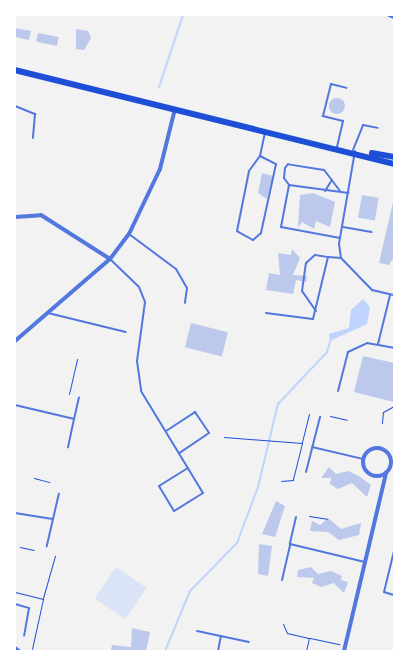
<!DOCTYPE html>
<style>
body{margin:0}
#map{position:relative;width:409px;height:666px;overflow:hidden;background:#f2f2f2;font-family:"Public Sans",sans-serif}
div>[style]{position:absolute}
.green>*{inset:0;background:#dbe4f7;transform-origin:0 0}
.water>*{inset:0;background:#bfd3fe}
.stream>*{height:2px;margin:-1px;padding:0 1px;transform-origin:1px;border-radius:1px;background:#bfd3fe}
.building>*{inset:0;background:#bdc9ec;transform-origin:0 0}
.round{border-radius:50%}
.path>*{height:1px;margin:-0.5px;padding:0 0.5px;transform-origin:0.5px;border-radius:0.5px;background:#1d4ed8}
.service>*{height:2px;margin:-1px;padding:0 1px;transform-origin:1px;border-radius:1px;background:#5277de}
.minor>*{height:4px;margin:-2px;padding:0 2px;transform-origin:2px;border-radius:2px;background:#5277de}
.minor>.ring{margin:-2px;padding:0;box-sizing:content-box;background:none;border:4px solid #5277de;border-radius:50%}
.secondary>*{height:5.5px;margin:-2.75px;padding:0 2.75px;transform-origin:2.75px;border-radius:2.75px;background:#1d4ed8}
span{translate:-50% -50%;white-space:nowrap;text-align:center;line-height:1.15;-webkit-text-stroke:4px #fff;paint-order:stroke}
.frame{position:absolute;inset:0;border:16px solid #fff;pointer-events:none}
</style>
<div id="map">
<div class="green">
<i style="left:116px;top:567px;width:37px;height:38px;rotate:34deg"></i>
</div>
<div class="water">
<i style="clip-path:polygon(363px 299px,370px 307px,367px 324px,330px 341px,329px 334px,349px 328px,351px 310px)"></i>
</div>
<div class="stream">
<i style="left:159px;top:87px;width:76px;rotate:-71.6deg"></i>
<i style="left:165px;top:651px;width:65px;rotate:-67.4deg"></i>
<i style="left:190px;top:591px;width:67px;rotate:-45.6deg"></i>
<i style="left:237px;top:543px;width:60px;rotate:-69.4deg"></i>
<i style="left:258px;top:487px;width:85px;rotate:-76.5deg"></i>
<i style="left:278px;top:404px;width:71px;rotate:-46.7deg"></i>
<i style="left:327px;top:352px;width:14px;rotate:-73deg"></i>
</div>
<div class="building">
<i style="clip-path:polygon(15px 28px,31px 31px,29px 40px,15px 37px)"></i>
<i style="clip-path:polygon(76px 29px,88px 31px,91px 38px,84px 50px,76px 49px)"></i>
<i style="left:38px;top:33px;width:21px;height:9px;rotate:11deg"></i>
<i class="round" style="left:329px;top:98px;width:16px;height:16px"></i>
<i style="clip-path:polygon(262px 173px,273px 176px,267px 199px,258px 193px)"></i>
<i style="clip-path:polygon(313px 193px,335px 202px,330px 227px,316px 221px,314px 229px,302px 222px,298px 228px,300px 195px)"></i>
<i style="left:362px;top:195px;width:17px;height:23px;rotate:10deg"></i>
<i style="clip-path:polygon(393px 202px,394px 257px,389px 265px,379px 263px)"></i>
<i style="clip-path:polygon(292px 249px,300px 258px,293px 275px,307px 276px,306px 282px,296px 280px,293px 294px,266px 290px,269px 273px,280px 275px,278px 253px,291px 255px)"></i>
<i style="left:191px;top:323px;width:38px;height:25px;rotate:14deg"></i>
<i style="clip-path:polygon(363px 356px,394px 363px,394px 402px,354px 392px)"></i>
<i style="clip-path:polygon(329px 467px,336px 474px,348px 471px,359px 476px,371px 485px,367px 497px,352px 483px,338px 489px,330px 484px,331px 478px,321px 478px)"></i>
<i style="clip-path:polygon(276px 501px,285px 506px,275px 537px,262px 534px)"></i>
<i style="clip-path:polygon(328px 518px,341px 529px,361px 523px,359px 535px,339px 540px,328px 532px,310px 531px,312px 521px,320px 525px)"></i>
<i style="clip-path:polygon(259px 544px,272px 546px,268px 576px,258px 574px)"></i>
<i style="clip-path:polygon(311px 567px,318px 574px,331px 571px,342px 576px,341px 580px,348px 582px,344px 593px,334px 583px,321px 587px,312px 583px,314px 578px,297px 577px,298px 570px)"></i>
<i style="clip-path:polygon(132px 628px,150px 632px,146px 651px,111px 650px,112px 645px,131px 647px)"></i>
</div>
<div class="path">
<i style="left:69px;top:394px;width:36px;rotate:-77deg"></i>
<i style="left:330px;top:416px;width:17px;rotate:13deg"></i>
<i style="left:382px;top:423px;width:11px;rotate:-85deg"></i>
<i style="left:383px;top:412px;width:13px;rotate:-29deg"></i>
<i style="left:224px;top:437px;width:78px;rotate:4.4deg"></i>
<i style="left:302px;top:443px;width:38px;rotate:104deg"></i>
<i style="left:293px;top:480px;width:12px;rotate:175deg"></i>
<i style="left:302px;top:442px;width:29px;rotate:-76deg"></i>
<i style="left:34px;top:478px;width:16px;rotate:15deg"></i>
<i style="left:309px;top:516px;width:18px;rotate:9deg"></i>
<i style="left:20px;top:547px;width:14px;rotate:12deg"></i>
<i style="left:15px;top:592px;width:29px;rotate:14deg"></i>
<i style="left:43px;top:599px;width:51px;rotate:102.4deg"></i>
<i style="left:43px;top:598px;width:44px;rotate:-74.1deg"></i>
<i style="left:283px;top:624px;width:10px;rotate:66deg"></i>
<i style="left:287px;top:633px;width:23px;rotate:13deg"></i>
<i style="left:309px;top:638px;width:13px;rotate:103deg"></i>
<i style="left:310px;top:638px;width:30px;rotate:12deg"></i>
</div>
<div class="service">
<i style="left:15px;top:106px;width:22px;rotate:22deg"></i>
<i style="left:35px;top:114px;width:24px;rotate:95deg"></i>
<i style="left:337px;top:147px;width:27px;rotate:-77deg"></i>
<i style="left:343px;top:121px;width:21px;rotate:-166deg"></i>
<i style="left:323px;top:116px;width:33px;rotate:-76deg"></i>
<i style="left:331px;top:84px;width:16px;rotate:14deg"></i>
<i style="left:353px;top:150px;width:27px;rotate:-68deg"></i>
<i style="left:363px;top:125px;width:15px;rotate:11deg"></i>
<i style="left:355px;top:151px;width:94px;rotate:99.8deg"></i>
<i style="left:339px;top:244px;width:14px;rotate:82deg"></i>
<i style="left:341px;top:258px;width:45px;rotate:45.9deg"></i>
<i style="left:372px;top:290px;width:23px;rotate:13deg"></i>
<i style="left:260px;top:156px;width:18px;rotate:27deg"></i>
<i style="left:276px;top:164px;width:71px;rotate:102.3deg"></i>
<i style="left:261px;top:233px;width:11px;rotate:139deg"></i>
<i style="left:253px;top:240px;width:18px;rotate:-151deg"></i>
<i style="left:237px;top:231px;width:61px;rotate:-78.7deg"></i>
<i style="left:249px;top:171px;width:19px;rotate:-54deg"></i>
<i style="left:260px;top:156px;width:24px;rotate:-78deg"></i>
<i style="left:289px;top:185px;width:43px;rotate:100.8deg"></i>
<i style="left:281px;top:227px;width:60px;rotate:10.6deg"></i>
<i style="left:325px;top:191px;width:13px;rotate:-58deg"></i>
<i style="left:340px;top:191px;width:26px;rotate:-127deg"></i>
<i style="left:324px;top:170px;width:36px;rotate:-171deg"></i>
<i style="left:288px;top:164px;width:5px;rotate:127deg"></i>
<i style="left:285px;top:168px;width:10px;rotate:96deg"></i>
<i style="left:284px;top:178px;width:9px;rotate:54deg"></i>
<i style="left:289px;top:185px;width:60px;rotate:7.7deg"></i>
<i style="left:343px;top:227px;width:29px;rotate:10deg"></i>
<i style="left:129px;top:234px;width:59px;rotate:36.7deg"></i>
<i style="left:176px;top:269px;width:22px;rotate:60deg"></i>
<i style="left:187px;top:288px;width:15px;rotate:98deg"></i>
<i style="left:110px;top:259px;width:40px;rotate:44deg"></i>
<i style="left:139px;top:287px;width:16px;rotate:68deg"></i>
<i style="left:145px;top:302px;width:60px;rotate:97.7deg"></i>
<i style="left:137px;top:361px;width:30px;rotate:82deg"></i>
<i style="left:141px;top:391px;width:119px;rotate:58.7deg"></i>
<i style="left:203px;top:493px;width:34px;rotate:148deg"></i>
<i style="left:174px;top:511px;width:29px;rotate:-121deg"></i>
<i style="left:159px;top:486px;width:34px;rotate:-32deg"></i>
<i style="left:316px;top:311px;width:24px;rotate:-125deg"></i>
<i style="left:302px;top:291px;width:28px;rotate:-82deg"></i>
<i style="left:306px;top:263px;width:12px;rotate:-42deg"></i>
<i style="left:315px;top:255px;width:12px;rotate:9deg"></i>
<i style="left:48px;top:313px;width:80px;rotate:13.7deg"></i>
<i style="left:266px;top:313px;width:47px;rotate:7.3deg"></i>
<i style="left:313px;top:319px;width:64px;rotate:-76.4deg"></i>
<i style="left:328px;top:257px;width:13px;rotate:4deg"></i>
<i style="left:378px;top:344px;width:50px;rotate:-76.2deg"></i>
<i style="left:338px;top:391px;width:40px;rotate:-75.6deg"></i>
<i style="left:348px;top:352px;width:21px;rotate:-25deg"></i>
<i style="left:367px;top:343px;width:27px;rotate:10deg"></i>
<i style="left:15px;top:405px;width:61px;rotate:13.3deg"></i>
<i style="left:74px;top:419px;width:29px;rotate:102deg"></i>
<i style="left:74px;top:419px;width:22px;rotate:-77deg"></i>
<i style="left:166px;top:431px;width:35px;rotate:-33deg"></i>
<i style="left:195px;top:412px;width:25px;rotate:56deg"></i>
<i style="left:209px;top:433px;width:36px;rotate:146deg"></i>
<i style="left:312px;top:447px;width:52px;rotate:13.2deg"></i>
<i style="left:306px;top:472px;width:57px;rotate:-75.7deg"></i>
<i style="left:15px;top:513px;width:38px;rotate:9deg"></i>
<i style="left:53px;top:519px;width:28px;rotate:103deg"></i>
<i style="left:296px;top:517px;width:28px;rotate:103deg"></i>
<i style="left:290px;top:544px;width:77px;rotate:13.5deg"></i>
<i style="left:53px;top:519px;width:26px;rotate:-77deg"></i>
<i style="left:394px;top:551px;width:42px;rotate:103.7deg"></i>
<i style="left:384px;top:592px;width:10px;rotate:17deg"></i>
<i style="left:282px;top:580px;width:37px;rotate:-77deg"></i>
<i style="left:15px;top:604px;width:15px;rotate:16deg"></i>
<i style="left:29px;top:608px;width:28px;rotate:100deg"></i>
<i style="left:197px;top:631px;width:53px;rotate:11.9deg"></i>
<i style="left:218px;top:651px;width:15px;rotate:-79deg"></i>
</div>
<div class="minor">
<i style="left:389px;top:15px;width:5px;rotate:22deg"></i>
<i style="left:15px;top:217px;width:26px;rotate:-4deg"></i>
<i style="left:41px;top:215px;width:82px;rotate:32.5deg"></i>
<i style="left:15px;top:341px;width:125px;rotate:-40.8deg"></i>
<i style="left:110px;top:259px;width:31px;rotate:-53deg"></i>
<i style="left:129px;top:234px;width:72px;rotate:-64.5deg"></i>
<i style="left:160px;top:169px;width:62px;rotate:-76deg"></i>
<i class="ring" style="left:363px;top:448px;width:24px;height:24px"></i>
<i style="left:15px;top:648px;width:5px;rotate:37deg"></i>
<i style="left:344px;top:651px;width:183px;rotate:-76.7deg"></i>
</div>
<div class="secondary">
<i style="left:15px;top:70px;width:390px;rotate:13.9deg"></i>
<i style="left:372px;top:153px;width:22px;rotate:10deg"></i>
</div>
<div class="frame"></div>
</div>
